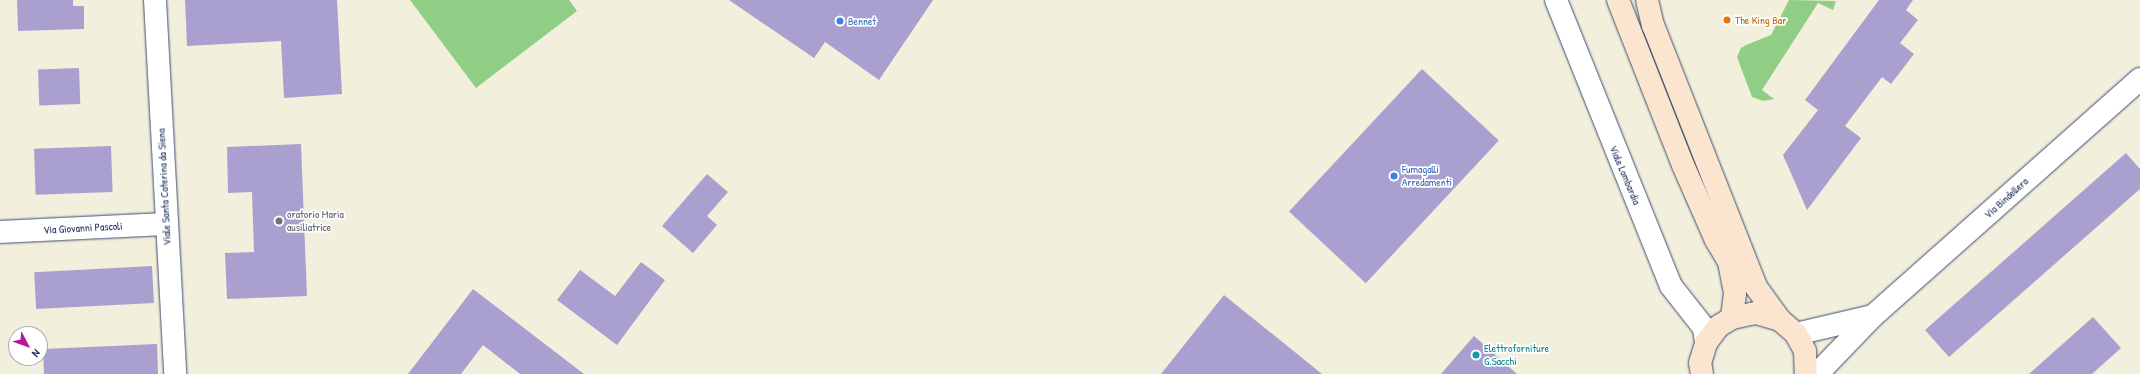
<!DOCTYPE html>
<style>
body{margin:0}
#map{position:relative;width:2140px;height:374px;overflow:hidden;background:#f2efdc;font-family:"Patrick Hand",sans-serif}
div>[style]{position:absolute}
.green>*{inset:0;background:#8fce84}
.building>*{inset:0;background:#aaa0cf;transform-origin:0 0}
.roads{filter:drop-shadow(0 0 1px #3b4c71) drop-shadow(0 0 1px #3b4c71)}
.street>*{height:22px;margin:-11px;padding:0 11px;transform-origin:11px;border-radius:11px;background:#fff}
.secondary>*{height:22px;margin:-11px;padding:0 11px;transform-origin:11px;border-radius:11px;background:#fbe5cf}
.dots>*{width:11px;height:11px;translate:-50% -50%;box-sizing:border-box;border:2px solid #fff;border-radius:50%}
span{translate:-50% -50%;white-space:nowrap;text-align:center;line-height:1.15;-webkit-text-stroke:3.5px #fff;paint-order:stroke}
.food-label{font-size:11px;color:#c56008}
.left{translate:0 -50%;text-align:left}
.shop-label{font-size:11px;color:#366cbe}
.street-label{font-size:11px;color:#1b2f5e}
.worship-label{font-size:11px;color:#5b616d}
.culture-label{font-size:11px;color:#0d838f}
.north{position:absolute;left:8px;top:326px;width:40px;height:40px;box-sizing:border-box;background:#fff;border:1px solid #a4acbf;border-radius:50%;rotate:131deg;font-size:11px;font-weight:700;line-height:16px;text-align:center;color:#1b2f5e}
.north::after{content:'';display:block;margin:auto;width:14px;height:18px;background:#b5179e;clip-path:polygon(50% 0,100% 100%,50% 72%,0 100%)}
</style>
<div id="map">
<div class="green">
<i style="clip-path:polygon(410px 0,569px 0,577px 11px,476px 88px)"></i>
<i style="clip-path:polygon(1789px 0,1836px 1px,1833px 10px,1818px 3px,1762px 90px,1774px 99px,1763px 101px,1752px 97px,1737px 57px,1741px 48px,1746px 45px,1771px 35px)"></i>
</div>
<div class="building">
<i style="clip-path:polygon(17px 0,73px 0,73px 6px,84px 6px,84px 29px,18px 31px)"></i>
<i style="clip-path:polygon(185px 0,337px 0,342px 94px,284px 98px,281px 41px,187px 46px)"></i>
<i style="clip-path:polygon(729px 0,933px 0,879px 80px,825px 42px,814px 58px)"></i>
<i style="clip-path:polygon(1879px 0,1913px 0,1906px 10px,1918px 20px,1900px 43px,1914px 54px,1891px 84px,1882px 77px,1845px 126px,1861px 138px,1807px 210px,1783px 155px,1818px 110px,1805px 100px)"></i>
<i style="left:79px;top:68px;width:36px;height:41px;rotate:88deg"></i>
<i style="left:1422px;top:69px;width:105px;height:195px;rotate:43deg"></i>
<i style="clip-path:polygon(301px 144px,307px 296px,227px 299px,225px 253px,254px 252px,252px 192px,228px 193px,227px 147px)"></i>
<i style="left:111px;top:146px;width:46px;height:77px;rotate:88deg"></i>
<i style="clip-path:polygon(2126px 153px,2140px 169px,2140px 189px,1949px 357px,1925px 330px)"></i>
<i style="clip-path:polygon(707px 174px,728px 192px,707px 216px,717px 225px,693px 253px,662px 226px)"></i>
<i style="clip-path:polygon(641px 262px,665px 280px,617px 345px,557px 300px,580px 270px,615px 296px)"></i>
<i style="left:152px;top:266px;width:37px;height:118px;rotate:87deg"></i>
<i style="clip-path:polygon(473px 289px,584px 374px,520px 374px,483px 345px,461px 374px,408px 374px)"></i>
<i style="clip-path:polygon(1224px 295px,1322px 374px,1161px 374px)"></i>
<i style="clip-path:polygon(2093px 317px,2121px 348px,2092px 374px,2029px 374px)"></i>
<i style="clip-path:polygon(1474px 336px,1517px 374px,1441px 374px)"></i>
<i style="clip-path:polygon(157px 344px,158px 374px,44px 374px,43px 349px)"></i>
</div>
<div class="roads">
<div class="street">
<i style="left:155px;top:0;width:375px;rotate:86.9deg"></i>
<i style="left:1556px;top:0;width:308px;rotate:68.1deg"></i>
<i style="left:1671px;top:286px;width:53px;rotate:51.8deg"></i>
<i style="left:1704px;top:328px;width:15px;rotate:82deg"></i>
<i style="left:0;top:232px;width:165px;rotate:-2.8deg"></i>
<i style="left:1796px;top:334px;width:79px;rotate:-13.2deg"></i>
<i style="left:1817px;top:374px;width:81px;rotate:-46deg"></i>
<i style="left:1873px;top:316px;width:357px;rotate:-41.6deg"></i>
</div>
<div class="secondary">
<i style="left:1618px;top:0;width:177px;rotate:68.5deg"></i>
<i style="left:1683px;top:165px;width:82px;rotate:66.3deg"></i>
<i style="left:1716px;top:240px;width:26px;rotate:59deg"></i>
<i style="left:1729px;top:262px;width:32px;rotate:79deg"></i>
<i style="left:1735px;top:293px;width:25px;rotate:97deg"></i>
<i style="left:1647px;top:0;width:26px;rotate:77deg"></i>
<i style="left:1653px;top:25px;width:282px;rotate:68.5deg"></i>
<i style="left:1756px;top:287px;width:41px;rotate:54deg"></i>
<i style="left:1702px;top:374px;width:11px;rotate:-100deg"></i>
<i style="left:1700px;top:363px;width:21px;rotate:-73deg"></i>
<i style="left:1706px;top:343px;width:21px;rotate:-53deg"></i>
<i style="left:1719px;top:326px;width:15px;rotate:-32deg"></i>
<i style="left:1732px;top:318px;width:25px;rotate:-12deg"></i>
<i style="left:1756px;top:313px;width:25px;rotate:16deg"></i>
<i style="left:1780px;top:320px;width:21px;rotate:41deg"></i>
<i style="left:1796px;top:334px;width:19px;rotate:62deg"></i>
<i style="left:1805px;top:351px;width:23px;rotate:88deg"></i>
</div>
</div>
<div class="dots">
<i style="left:1727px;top:20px;background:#e8710a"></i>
<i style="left:840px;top:21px;background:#3f7fe0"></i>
<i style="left:1394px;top:176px;background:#3f7fe0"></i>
<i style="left:279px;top:221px;background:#6b7280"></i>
<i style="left:1476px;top:355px;background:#0f9aa8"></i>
</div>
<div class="food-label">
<span class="left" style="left:1735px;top:20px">The King Bar</span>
</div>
<div class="shop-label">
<span class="left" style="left:848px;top:21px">Bennet</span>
<span class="left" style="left:1402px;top:176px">Fumagalli<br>Arredamenti</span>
</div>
<div class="street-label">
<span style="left:1625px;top:175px;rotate:67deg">Viale Lombardia</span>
<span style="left:164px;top:187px;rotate:-93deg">Viale Santa Caterina da Siena</span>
<span style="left:2006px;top:198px;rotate:-42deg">Via Bindellera</span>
<span style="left:83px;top:228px;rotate:-3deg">Via Giovanni Pascoli</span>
</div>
<div class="worship-label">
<span class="left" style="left:287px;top:221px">oratorio Maria<br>ausiliatrice</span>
</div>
<div class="culture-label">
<span class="left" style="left:1484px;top:355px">Elettroforniture<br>G.Sacchi</span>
</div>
<div class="north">N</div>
</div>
